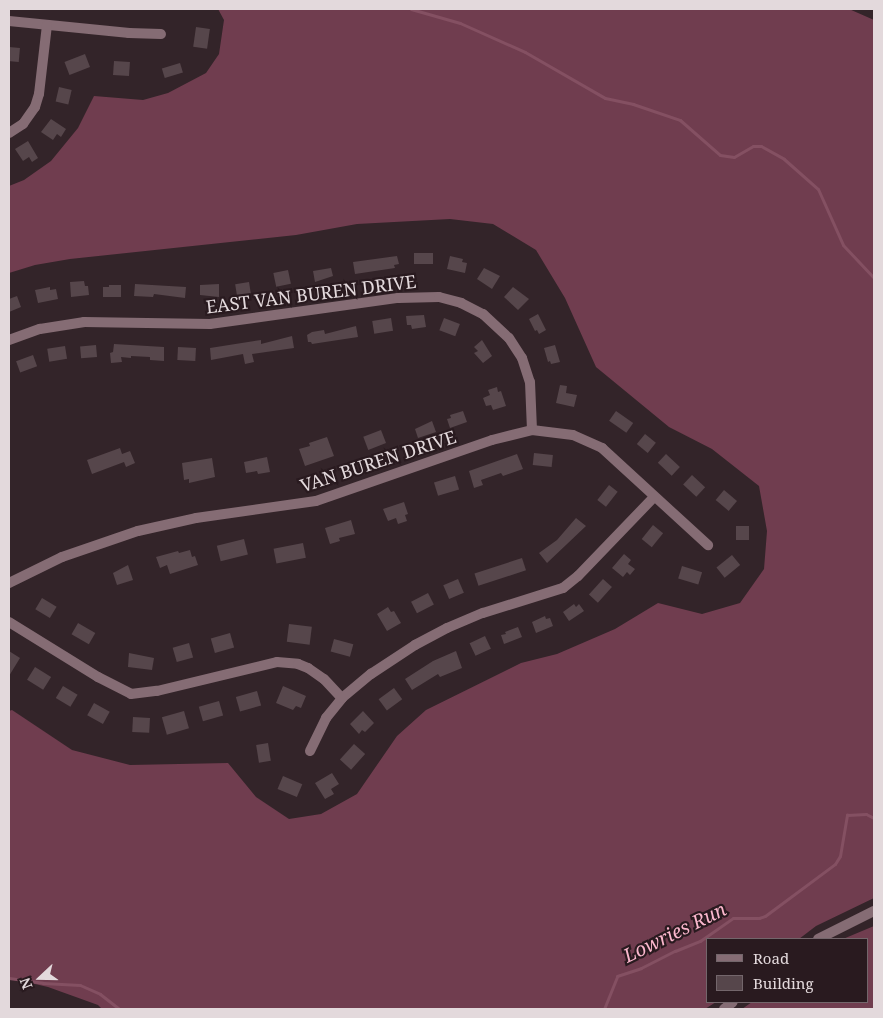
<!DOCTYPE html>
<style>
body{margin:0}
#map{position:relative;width:883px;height:1018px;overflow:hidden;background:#332429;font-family:"Noto Serif",serif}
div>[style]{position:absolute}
.forest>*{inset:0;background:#703d4f}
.stream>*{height:3px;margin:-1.5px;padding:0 1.5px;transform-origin:1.5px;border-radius:1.5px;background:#845062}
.building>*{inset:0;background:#56464b;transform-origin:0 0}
.minor>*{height:10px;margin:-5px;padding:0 5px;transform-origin:5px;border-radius:5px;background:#856c74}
.tertiary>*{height:10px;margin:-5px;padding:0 5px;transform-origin:5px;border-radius:5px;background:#856c74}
span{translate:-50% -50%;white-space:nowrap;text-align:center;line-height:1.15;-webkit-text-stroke:4.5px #291a1f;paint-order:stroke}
.street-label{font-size:18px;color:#e3d9dc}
.water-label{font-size:19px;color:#fbb7cd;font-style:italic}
.frame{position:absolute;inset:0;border:10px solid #e3d9dc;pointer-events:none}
.legend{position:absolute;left:706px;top:938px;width:162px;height:65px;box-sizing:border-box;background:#291a1f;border:1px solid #73666b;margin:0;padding:6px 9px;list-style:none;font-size:15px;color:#e3d9dc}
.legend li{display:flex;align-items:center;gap:10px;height:25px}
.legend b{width:25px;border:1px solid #73666b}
.north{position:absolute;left:15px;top:953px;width:50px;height:50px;-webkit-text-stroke:4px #291a1f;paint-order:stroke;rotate:249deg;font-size:14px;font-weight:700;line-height:20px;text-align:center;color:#e3d9dc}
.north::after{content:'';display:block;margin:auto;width:18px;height:22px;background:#e3d9dc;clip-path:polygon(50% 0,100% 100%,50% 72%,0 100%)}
</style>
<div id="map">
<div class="forest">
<i style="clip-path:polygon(218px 9px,849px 9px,874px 20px,874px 898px,816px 926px,799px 939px,707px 939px,707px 1002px,716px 1002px,705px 1009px,102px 1009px,98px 1005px,48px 987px,9px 978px,9px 711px,12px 710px,72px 750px,130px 765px,228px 763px,256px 797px,289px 819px,321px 814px,357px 794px,397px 736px,426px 710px,521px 663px,557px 654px,615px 629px,658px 603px,702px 614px,740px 603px,764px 569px,767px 531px,759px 486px,712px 449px,669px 427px,596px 367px,565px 298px,536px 250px,493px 224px,450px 219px,357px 224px,296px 235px,70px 259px,35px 265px,9px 273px,9px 186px,24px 180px,51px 161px,78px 128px,94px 96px,143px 100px,168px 93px,206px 73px,219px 54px,224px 20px)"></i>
<i style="clip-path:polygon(874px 926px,874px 1009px,742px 1009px,752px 1002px,867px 1002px,867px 939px,843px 939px)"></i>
</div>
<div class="stream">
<i style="left:411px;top:9px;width:51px;rotate:15.9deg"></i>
<i style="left:460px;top:23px;width:71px;rotate:24deg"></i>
<i style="left:525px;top:52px;width:92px;rotate:29.9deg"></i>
<i style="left:605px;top:98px;width:29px;rotate:12deg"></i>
<i style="left:633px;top:104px;width:50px;rotate:18.8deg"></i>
<i style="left:680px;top:120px;width:53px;rotate:41.2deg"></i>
<i style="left:720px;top:155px;width:14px;rotate:8deg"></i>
<i style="left:734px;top:157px;width:22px;rotate:-30deg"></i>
<i style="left:753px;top:146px;width:8px"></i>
<i style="left:761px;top:146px;width:26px;rotate:29deg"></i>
<i style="left:784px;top:159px;width:45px;rotate:41.4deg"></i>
<i style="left:818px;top:189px;width:61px;rotate:65.9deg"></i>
<i style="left:843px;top:245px;width:45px;rotate:46.8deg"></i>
<i style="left:9px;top:978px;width:34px;rotate:8deg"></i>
<i style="left:43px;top:983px;width:37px;rotate:3deg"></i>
<i style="left:80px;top:985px;width:22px;rotate:24deg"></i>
<i style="left:100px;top:994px;width:24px;rotate:38deg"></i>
<i style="left:604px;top:1009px;width:35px;rotate:-68deg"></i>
<i style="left:617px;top:976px;width:25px;rotate:-18deg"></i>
<i style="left:641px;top:968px;width:38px;rotate:-27deg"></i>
<i style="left:675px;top:951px;width:27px;rotate:-22deg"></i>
<i style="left:700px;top:941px;width:40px;rotate:-34.9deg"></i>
<i style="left:733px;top:918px;width:26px"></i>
<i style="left:759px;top:918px;width:6px;rotate:-18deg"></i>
<i style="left:765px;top:916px;width:87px;rotate:-36.6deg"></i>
<i style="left:835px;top:864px;width:9px;rotate:-58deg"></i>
<i style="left:840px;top:856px;width:42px;rotate:-80.3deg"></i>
<i style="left:847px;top:815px;width:19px;rotate:-3deg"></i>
<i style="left:866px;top:814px;width:9px;rotate:27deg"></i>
</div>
<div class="building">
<i style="left:196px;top:27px;width:14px;height:20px;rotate:8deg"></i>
<i style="left:9px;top:47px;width:11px;height:14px;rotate:5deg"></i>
<i style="left:85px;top:54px;width:14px;height:22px;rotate:69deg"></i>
<i style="left:114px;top:61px;width:16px;height:14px;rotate:4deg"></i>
<i style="left:180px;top:63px;width:10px;height:19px;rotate:73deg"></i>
<i style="left:59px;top:87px;width:13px;height:15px;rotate:13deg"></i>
<i style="clip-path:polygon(51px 119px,66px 129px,61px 137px,57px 134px,53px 140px,41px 132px)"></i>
<i style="clip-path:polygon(28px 141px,38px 158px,32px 162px,29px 157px,23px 161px,15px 149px)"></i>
<i style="left:433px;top:253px;width:11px;height:19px;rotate:90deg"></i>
<i style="clip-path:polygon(397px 256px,399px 264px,394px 265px,395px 268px,355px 274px,353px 262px)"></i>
<i style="clip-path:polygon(450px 256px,463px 259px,462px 262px,467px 263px,465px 273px,447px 269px)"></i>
<i style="clip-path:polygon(331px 268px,333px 276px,315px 282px,313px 271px)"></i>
<i style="clip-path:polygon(484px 268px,500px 276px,492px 289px,477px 279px)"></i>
<i style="left:288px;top:270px;width:14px;height:15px;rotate:78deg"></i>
<i style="clip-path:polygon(84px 281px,85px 286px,88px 286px,89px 295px,71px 297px,70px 282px)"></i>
<i style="left:249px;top:282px;width:12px;height:14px;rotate:81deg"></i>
<i style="clip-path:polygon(135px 284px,186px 287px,185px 298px,154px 294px,153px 297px,134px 296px)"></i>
<i style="clip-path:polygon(219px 284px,219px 297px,200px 295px,200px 285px)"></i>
<i style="clip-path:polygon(109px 285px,121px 285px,121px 297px,103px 297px,103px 287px,109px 287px)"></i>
<i style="clip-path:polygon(50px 287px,50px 290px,56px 289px,58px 299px,38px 303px,35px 290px)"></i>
<i style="clip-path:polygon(513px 287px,529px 299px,518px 310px,504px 297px)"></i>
<i style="clip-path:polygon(17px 296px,21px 307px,9px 312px,9px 299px)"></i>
<i style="clip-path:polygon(538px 314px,546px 330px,539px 334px,537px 330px,535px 331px,529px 319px)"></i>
<i style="clip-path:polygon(424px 315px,426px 327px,412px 329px,411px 325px,407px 325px,406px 316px)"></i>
<i style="left:391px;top:318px;width:13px;height:19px;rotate:81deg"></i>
<i style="left:444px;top:318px;width:17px;height:13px;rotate:21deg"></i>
<i style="clip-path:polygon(356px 326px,358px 337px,312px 344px,311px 342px,308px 342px,307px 335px,312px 332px,324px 330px,325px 334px)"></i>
<i style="clip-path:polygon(292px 336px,294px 348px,252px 354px,254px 362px,245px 364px,243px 354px,211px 360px,210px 348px,261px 340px,261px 344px)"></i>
<i style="clip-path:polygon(482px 340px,492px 356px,483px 363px,474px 353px,478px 351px,474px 347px)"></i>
<i style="clip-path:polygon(114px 344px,164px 347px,164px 361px,150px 360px,150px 357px,131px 356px,131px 358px,121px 357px,122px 362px,111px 363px,110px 353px,113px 352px)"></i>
<i style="left:96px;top:345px;width:12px;height:16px;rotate:85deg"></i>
<i style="clip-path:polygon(555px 345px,560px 362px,551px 364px,550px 361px,548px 362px,544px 348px)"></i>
<i style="left:65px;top:346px;width:13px;height:18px;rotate:81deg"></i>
<i style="left:178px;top:347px;width:18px;height:13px;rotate:3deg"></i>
<i style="left:33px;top:355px;width:12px;height:18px;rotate:70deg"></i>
<i style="clip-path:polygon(560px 385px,567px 386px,566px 393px,577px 395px,574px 407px,556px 403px)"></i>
<i style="clip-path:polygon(497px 387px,498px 392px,501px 391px,506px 406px,493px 410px,491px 405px,486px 406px,483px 398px,490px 395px,488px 390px)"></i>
<i style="clip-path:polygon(463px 411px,467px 422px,450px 428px,447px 419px,451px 418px,450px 415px)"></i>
<i style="left:616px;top:411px;width:21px;height:12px;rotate:35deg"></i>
<i style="clip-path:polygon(432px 421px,436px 432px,418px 438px,415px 429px)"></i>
<i style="left:381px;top:430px;width:14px;height:19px;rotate:69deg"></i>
<i style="left:645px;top:434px;width:14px;height:13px;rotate:39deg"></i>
<i style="clip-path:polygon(327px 437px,334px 456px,305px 466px,299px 449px,310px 446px,309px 443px)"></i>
<i style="clip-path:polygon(120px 448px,122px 454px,130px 451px,135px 463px,126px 467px,124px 462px,92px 474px,87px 460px)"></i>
<i style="left:534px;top:453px;width:19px;height:12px;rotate:6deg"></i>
<i style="clip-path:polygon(517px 454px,523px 469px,503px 476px,501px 473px,481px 480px,483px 485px,474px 488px,469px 471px)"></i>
<i style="left:666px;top:454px;width:19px;height:12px;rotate:43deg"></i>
<i style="clip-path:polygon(267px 457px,270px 472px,258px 474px,257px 471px,246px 473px,244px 462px)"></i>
<i style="clip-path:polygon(212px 458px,215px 477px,189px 483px,189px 479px,184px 480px,182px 463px)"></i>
<i style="left:692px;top:475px;width:18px;height:13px;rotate:43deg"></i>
<i style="left:455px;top:476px;width:14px;height:22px;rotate:73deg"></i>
<i style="left:609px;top:485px;width:11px;height:19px;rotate:38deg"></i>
<i style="left:724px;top:490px;width:17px;height:13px;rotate:40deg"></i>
<i style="clip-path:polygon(404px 502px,408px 514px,405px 515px,407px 521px,398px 524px,396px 518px,388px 521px,383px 509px)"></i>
<i style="clip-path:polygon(576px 518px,586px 526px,547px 563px,539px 553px,557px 540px)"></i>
<i style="clip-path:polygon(351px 520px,355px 534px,339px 538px,340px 541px,330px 544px,325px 528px)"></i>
<i style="left:653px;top:525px;width:13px;height:18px;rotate:39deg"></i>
<i style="left:736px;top:526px;width:13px;height:14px"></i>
<i style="left:244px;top:539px;width:16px;height:28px;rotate:76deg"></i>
<i style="left:303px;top:543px;width:15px;height:30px;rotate:79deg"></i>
<i style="clip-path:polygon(190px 550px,192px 557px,195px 556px,198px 565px,170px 574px,167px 565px,160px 568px,156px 557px,178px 551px,179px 553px)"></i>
<i style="clip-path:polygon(624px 554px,631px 560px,628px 564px,635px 569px,630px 575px,627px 572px,623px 577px,612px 568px)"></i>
<i style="left:732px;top:555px;width:13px;height:20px;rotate:51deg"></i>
<i style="left:522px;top:558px;width:13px;height:50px;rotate:72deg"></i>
<i style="clip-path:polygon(128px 565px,133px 580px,117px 585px,113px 573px)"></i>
<i style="left:682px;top:566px;width:21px;height:13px;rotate:17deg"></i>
<i style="left:458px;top:579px;width:15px;height:16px;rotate:67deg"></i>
<i style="left:603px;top:579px;width:12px;height:21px;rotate:42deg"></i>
<i style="left:428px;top:593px;width:13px;height:19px;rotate:63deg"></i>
<i style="left:42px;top:598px;width:17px;height:13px;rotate:31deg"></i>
<i style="clip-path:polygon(574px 604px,576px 607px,579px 604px,584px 611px,569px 621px,563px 612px)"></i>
<i style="clip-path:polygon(388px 607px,391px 612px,394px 611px,401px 623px,387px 631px,377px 614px)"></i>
<i style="clip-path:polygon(545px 616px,546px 619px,550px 618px,553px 626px,536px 633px,532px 622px)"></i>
<i style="left:78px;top:623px;width:20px;height:13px;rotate:30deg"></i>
<i style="left:289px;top:624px;width:23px;height:18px;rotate:7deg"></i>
<i style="clip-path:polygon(518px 627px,522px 637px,504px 644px,501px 635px,506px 634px,505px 632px)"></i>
<i style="left:230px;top:633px;width:15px;height:20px;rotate:74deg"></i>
<i style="left:485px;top:636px;width:14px;height:17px;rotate:65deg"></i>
<i style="left:334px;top:639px;width:20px;height:13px;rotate:15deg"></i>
<i style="left:189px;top:643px;width:15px;height:17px;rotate:74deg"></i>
<i style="clip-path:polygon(9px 651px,20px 658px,9px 676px)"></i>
<i style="clip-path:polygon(456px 651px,462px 668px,440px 677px,438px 674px,412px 690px,405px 679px,433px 661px)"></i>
<i style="clip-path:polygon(129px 653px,154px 658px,152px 670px,128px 667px)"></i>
<i style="left:35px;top:667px;width:19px;height:15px;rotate:32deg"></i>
<i style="left:63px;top:686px;width:17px;height:14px;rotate:31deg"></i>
<i style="clip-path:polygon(283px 686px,306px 696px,301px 708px,296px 706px,293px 710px,276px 703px)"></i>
<i style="left:394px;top:688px;width:14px;height:19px;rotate:54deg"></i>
<i style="left:257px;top:691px;width:15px;height:22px;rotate:74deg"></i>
<i style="left:219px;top:701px;width:15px;height:21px;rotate:74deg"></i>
<i style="left:94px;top:703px;width:18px;height:14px;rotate:29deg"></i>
<i style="left:184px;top:711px;width:18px;height:23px;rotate:74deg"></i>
<i style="clip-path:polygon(363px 711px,374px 723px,365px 732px,362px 730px,359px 734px,350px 724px)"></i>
<i style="left:133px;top:717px;width:17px;height:15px;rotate:3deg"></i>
<i style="left:268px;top:743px;width:18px;height:12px;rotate:81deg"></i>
<i style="left:354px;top:744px;width:15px;height:21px;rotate:42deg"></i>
<i style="clip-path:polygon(332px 773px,339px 784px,331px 789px,334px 794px,325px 799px,315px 783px)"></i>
<i style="left:283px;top:776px;width:21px;height:14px;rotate:23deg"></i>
</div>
<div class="minor">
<i style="left:9px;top:21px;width:121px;rotate:5.7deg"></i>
<i style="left:129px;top:33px;width:32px;rotate:2deg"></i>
<i style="left:9px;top:133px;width:17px;rotate:-33deg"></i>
<i style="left:23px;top:124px;width:21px;rotate:-55deg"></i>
<i style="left:35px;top:107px;width:14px;rotate:-73deg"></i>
<i style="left:39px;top:94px;width:69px;rotate:-83.4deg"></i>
<i style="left:9px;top:340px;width:33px;rotate:-20deg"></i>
<i style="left:40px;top:329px;width:45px;rotate:-9deg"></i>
<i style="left:84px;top:322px;width:126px;rotate:0.9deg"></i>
<i style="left:210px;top:324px;width:190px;rotate:-7.9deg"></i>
<i style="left:398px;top:298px;width:41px;rotate:-1.4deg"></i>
<i style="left:439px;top:297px;width:23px;rotate:15deg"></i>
<i style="left:461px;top:303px;width:25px;rotate:27deg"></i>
<i style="left:483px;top:314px;width:35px;rotate:43deg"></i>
<i style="left:509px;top:338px;width:24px;rotate:57deg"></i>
<i style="left:522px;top:358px;width:25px;rotate:72deg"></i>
<i style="left:530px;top:382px;width:48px;rotate:87.6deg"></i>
<i style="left:9px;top:583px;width:59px;rotate:-26.1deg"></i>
<i style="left:62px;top:557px;width:80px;rotate:-18.9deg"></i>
<i style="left:138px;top:531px;width:59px;rotate:-12.6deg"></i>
<i style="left:196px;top:518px;width:121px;rotate:-8.1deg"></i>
<i style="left:316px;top:501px;width:186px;rotate:-19.1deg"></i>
<i style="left:492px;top:440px;width:41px;rotate:-14deg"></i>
<i style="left:532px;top:430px;width:41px;rotate:7deg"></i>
<i style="left:573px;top:435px;width:32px;rotate:24deg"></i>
<i style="left:602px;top:448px;width:144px;rotate:42.5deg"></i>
<i style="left:9px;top:622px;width:105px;rotate:31.7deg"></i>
<i style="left:98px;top:677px;width:37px;rotate:27deg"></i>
<i style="left:131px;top:694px;width:26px;rotate:-7deg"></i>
<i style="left:157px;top:691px;width:123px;rotate:-13.6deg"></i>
<i style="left:277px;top:662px;width:21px;rotate:5deg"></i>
<i style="left:298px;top:664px;width:11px;rotate:22deg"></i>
<i style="left:308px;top:668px;width:19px;rotate:35deg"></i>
<i style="left:324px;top:679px;width:26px;rotate:47deg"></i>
<i style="left:310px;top:751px;width:37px;rotate:-64deg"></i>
<i style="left:326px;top:718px;width:26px;rotate:-51deg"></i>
<i style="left:342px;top:698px;width:38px;rotate:-40deg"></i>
<i style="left:371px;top:674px;width:53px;rotate:-33.4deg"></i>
<i style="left:415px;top:645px;width:36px;rotate:-28deg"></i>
<i style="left:447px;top:628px;width:39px;rotate:-23deg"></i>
<i style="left:483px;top:613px;width:84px;rotate:-17.4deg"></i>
<i style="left:563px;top:588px;width:19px;rotate:-39deg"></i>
<i style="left:578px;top:576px;width:110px;rotate:-46.1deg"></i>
</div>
<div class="tertiary">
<i style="left:818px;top:939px;width:63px;rotate:-26.6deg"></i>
<i style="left:724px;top:1009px;width:11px;rotate:-38deg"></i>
</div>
<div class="street-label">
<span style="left:311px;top:294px;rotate:-7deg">EAST VAN BUREN DRIVE</span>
<span style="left:378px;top:461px;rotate:-18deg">VAN BUREN DRIVE</span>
</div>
<div class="water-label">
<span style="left:675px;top:933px;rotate:-26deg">Lowries Run</span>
</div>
<div class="frame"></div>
<ul class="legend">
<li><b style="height:6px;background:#856c74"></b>Road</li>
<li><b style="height:14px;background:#56464b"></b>Building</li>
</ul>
<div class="north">N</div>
</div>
